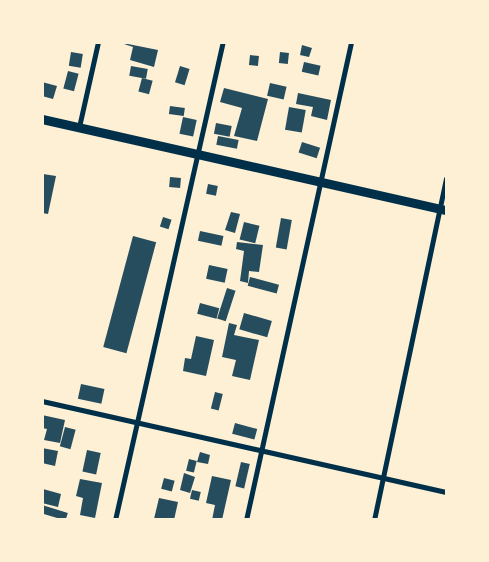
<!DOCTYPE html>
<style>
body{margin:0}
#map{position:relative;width:489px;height:562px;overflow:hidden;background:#fdf0d5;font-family:"Source Sans 3",sans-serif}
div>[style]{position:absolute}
.building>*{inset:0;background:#264d5e;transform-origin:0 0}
.minor>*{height:5px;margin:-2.5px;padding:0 2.5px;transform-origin:2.5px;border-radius:2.5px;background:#003049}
.tertiary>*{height:9px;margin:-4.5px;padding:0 4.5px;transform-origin:4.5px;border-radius:4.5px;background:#003049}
span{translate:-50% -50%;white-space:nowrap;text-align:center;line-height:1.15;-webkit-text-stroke:4px #fdf0d5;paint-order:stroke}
.frame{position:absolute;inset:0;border:44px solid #fdf0d5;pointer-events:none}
</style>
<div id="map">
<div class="building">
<i style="clip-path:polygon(118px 42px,158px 50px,154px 67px,130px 60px,133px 47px)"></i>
<i style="clip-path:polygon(302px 45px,312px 48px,309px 57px,300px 55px)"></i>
<i style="left:71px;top:52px;width:12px;height:14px;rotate:9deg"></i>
<i style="left:280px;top:52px;width:9px;height:11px;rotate:6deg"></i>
<i style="left:250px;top:55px;width:9px;height:10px;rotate:6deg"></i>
<i style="left:304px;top:62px;width:17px;height:10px;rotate:13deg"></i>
<i style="left:131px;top:66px;width:17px;height:10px;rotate:10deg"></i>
<i style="left:180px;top:66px;width:10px;height:17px;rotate:17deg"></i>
<i style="left:68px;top:71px;width:11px;height:18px;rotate:15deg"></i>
<i style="left:142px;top:78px;width:11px;height:14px;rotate:15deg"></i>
<i style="clip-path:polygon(42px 82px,57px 86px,53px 99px,42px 96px)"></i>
<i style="left:270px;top:83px;width:17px;height:13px;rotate:13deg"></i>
<i style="clip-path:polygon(224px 88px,268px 99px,257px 141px,234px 136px,242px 108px,220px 102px)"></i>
<i style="clip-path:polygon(298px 93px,331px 100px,327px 120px,311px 116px,313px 107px,296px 104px)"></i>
<i style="left:170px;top:106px;width:15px;height:8px;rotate:8deg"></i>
<i style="left:289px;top:107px;width:17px;height:23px;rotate:10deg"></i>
<i style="left:183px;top:117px;width:14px;height:17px;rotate:12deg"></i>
<i style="left:216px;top:123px;width:16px;height:11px;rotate:11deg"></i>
<i style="left:218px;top:136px;width:21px;height:9px;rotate:11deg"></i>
<i style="left:302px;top:142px;width:19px;height:11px;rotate:18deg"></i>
<i style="clip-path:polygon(43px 174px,56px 176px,48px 214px,42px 213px)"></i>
<i style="left:170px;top:177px;width:11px;height:10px;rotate:5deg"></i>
<i style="left:208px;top:184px;width:10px;height:10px;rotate:11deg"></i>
<i style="clip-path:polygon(231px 212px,240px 214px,235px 233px,225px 230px)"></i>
<i style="left:163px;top:217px;width:9px;height:10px;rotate:18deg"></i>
<i style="left:281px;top:218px;width:11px;height:30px;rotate:10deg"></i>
<i style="left:244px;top:222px;width:16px;height:18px;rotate:14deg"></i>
<i style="left:200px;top:231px;width:24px;height:10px;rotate:12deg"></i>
<i style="left:133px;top:236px;width:24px;height:115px;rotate:15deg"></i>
<i style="clip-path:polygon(237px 242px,263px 245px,259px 272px,249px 271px,248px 283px,240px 281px,244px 251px,236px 249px)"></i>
<i style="left:209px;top:265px;width:19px;height:14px;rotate:12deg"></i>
<i style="left:250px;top:277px;width:30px;height:9px;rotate:15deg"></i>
<i style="left:227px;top:288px;width:9px;height:32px;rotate:18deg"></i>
<i style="left:200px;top:303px;width:20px;height:11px;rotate:15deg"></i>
<i style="left:244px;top:313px;width:29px;height:17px;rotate:16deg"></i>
<i style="clip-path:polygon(229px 323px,237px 325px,234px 335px,259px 340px,250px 380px,232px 376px,236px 360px,222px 357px)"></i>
<i style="clip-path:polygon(196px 336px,214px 340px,206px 376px,183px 371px,185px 358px,191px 359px)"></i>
<i style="left:81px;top:384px;width:24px;height:15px;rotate:12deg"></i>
<i style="left:215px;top:392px;width:8px;height:17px;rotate:14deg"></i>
<i style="clip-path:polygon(42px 415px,65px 420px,60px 443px,44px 440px,47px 429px,42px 428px)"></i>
<i style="left:235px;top:423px;width:23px;height:11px;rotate:15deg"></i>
<i style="left:65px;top:427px;width:11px;height:20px;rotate:15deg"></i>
<i style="clip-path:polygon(42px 448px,58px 451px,55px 466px,42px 463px)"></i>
<i style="left:87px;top:450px;width:14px;height:22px;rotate:12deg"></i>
<i style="clip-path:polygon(200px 452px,210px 455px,208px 464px,197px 462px)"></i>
<i style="left:189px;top:459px;width:8px;height:12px;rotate:14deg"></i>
<i style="left:241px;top:462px;width:9px;height:25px;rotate:13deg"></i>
<i style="clip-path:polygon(184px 473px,195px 477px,190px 493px,180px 490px)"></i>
<i style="clip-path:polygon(212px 476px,231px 480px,222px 520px,212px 520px,215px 505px,206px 503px)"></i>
<i style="left:164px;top:478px;width:11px;height:11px;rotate:15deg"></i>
<i style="clip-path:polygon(80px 479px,102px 483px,95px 518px,80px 515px,83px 498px,76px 496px)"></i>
<i style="clip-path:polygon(43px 489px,61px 494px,58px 507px,42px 503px)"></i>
<i style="left:192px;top:490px;width:9px;height:9px;rotate:13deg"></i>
<i style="clip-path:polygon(159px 498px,178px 502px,174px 520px,154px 519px)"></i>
<i style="left:42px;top:505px;width:27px;height:8px;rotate:17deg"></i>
</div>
<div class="minor">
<i style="left:79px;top:127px;width:87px;rotate:-77.4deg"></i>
<i style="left:42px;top:401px;width:414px;rotate:12.7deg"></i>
<i style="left:115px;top:520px;width:490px;rotate:-77.3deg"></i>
<i style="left:246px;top:520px;width:489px;rotate:-77.6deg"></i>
<i style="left:374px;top:520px;width:349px;rotate:-78.1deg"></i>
</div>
<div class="tertiary">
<i style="left:42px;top:119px;width:414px;rotate:12.7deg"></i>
</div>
<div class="frame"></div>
</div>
